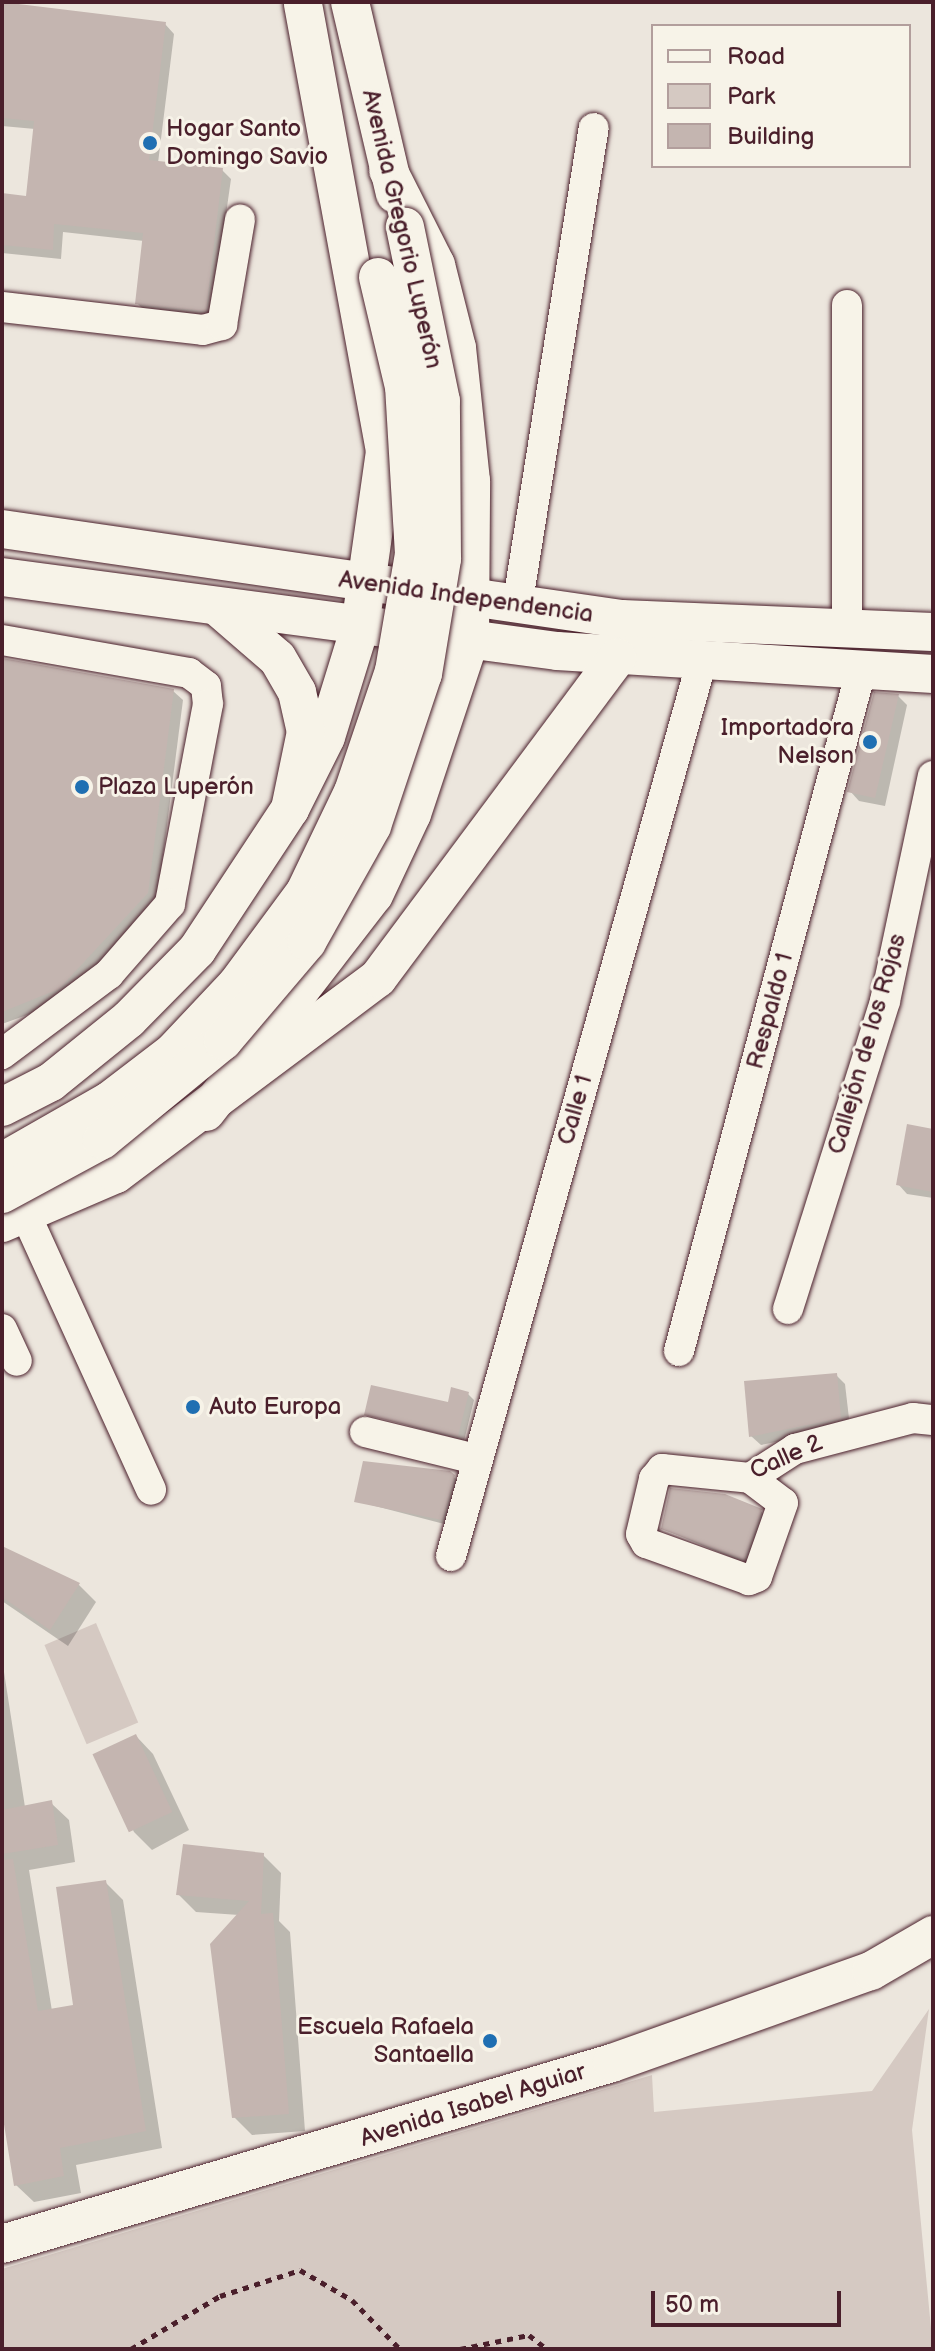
<!DOCTYPE html>
<meta charset="utf-8">
<style>
body{margin:0}
#map{position:relative;width:935px;height:2351px;overflow:hidden;background:#ece6dd;font-family:"Balsamiq Sans",sans-serif}
div>[style]{position:absolute}
.green>*{inset:0;background:#d5c9c2;transform-origin:0 0}
.shadow>*{inset:0;background:#0003}
.building>*{inset:0;background:#c4b5b0;transform-origin:0 0}
.path>*{height:5px;margin-top:-2.5px;transform-origin:0;background:repeating-linear-gradient(90deg,#4a1f2b 0 6px,transparent 0 12px)}
.roads{filter:drop-shadow(0 0 2px #4a1f2b) drop-shadow(0 0 2px #4a1f2b)}
.minor>*{height:30px;margin:-15px;padding:0 15px;transform-origin:15px;border-radius:15px;background:#f7f3e8}
.major>*{height:38px;margin:-19px;padding:0 19px;transform-origin:19px;border-radius:19px;background:#f7f3e8}
.bridges{filter:drop-shadow(0 0 2px #4a1f2b) drop-shadow(0 0 2px #4a1f2b)}
.major-bridge>*{height:38px;margin:-19px;padding:0 19px;transform-origin:19px;border-radius:19px;background:#f7f3e8}
.dots>*{width:22px;height:22px;translate:-50% -50%;box-sizing:border-box;border:4px solid #f7f3e8;border-radius:50%}
span{translate:-50% -50%;white-space:nowrap;text-align:center;line-height:1.15;-webkit-text-stroke:6px #f7f3e8;paint-order:stroke}
.poi-label{font-size:24px;color:#4a1f2b}
.left{translate:0 -50%;text-align:left}
.right{translate:-100% -50%;text-align:right}
.street-label{font-size:24px;color:#4a1f2b}
.frame{position:absolute;inset:0;border:4px solid #4a1f2b;pointer-events:none}
.legend{position:absolute;left:651px;top:24px;width:260px;height:144px;box-sizing:border-box;background:#f7f3e8;border:2px solid #b29e9c;margin:0;padding:10px 14px;list-style:none;font-size:24px;color:#4a1f2b}
.legend li{display:flex;align-items:center;gap:16px;height:40px}
.legend b{width:40px;border:2px solid #b29e9c}
.scale{position:absolute;left:651px;top:2291px;width:190px;height:36px;box-sizing:border-box;border:4px solid #4a1f2b;border-top:0;padding-left:10px;font-size:24px;line-height:28px;white-space:nowrap;color:#4a1f2b;-webkit-text-stroke:6px #f7f3e8;paint-order:stroke}
</style>
<div id="map">
<div class="green">
<i style="left:96px;top:1623px;width:108px;height:56px;rotate:67deg"></i>
<i style="clip-path:polygon(929px 2009px,912px 2130px,933px 2349px,2px 2349px,2px 2269px,652px 2075px,654px 2112px,872px 2091px)"></i>
</div>
<div class="shadow">
<i style="clip-path:polygon(2px 4px,165px 24px,174px 34px,158px 163px,222px 170px,231px 179px,211px 320px,147px 313px,137px 303px,144px 241px,63px 232px,61px 259px,2px 253px,2px 195px,28px 198px,35px 129px,2px 126px)"></i>
<i style="clip-path:polygon(2px 664px,173px 691px,183px 700px,157px 903px,63px 1002px,2px 1024px)"></i>
<i style="clip-path:polygon(898px 696px,907px 705px,885px 806px,859px 801px,850px 791px)"></i>
<i style="clip-path:polygon(933px 1131px,933px 1198px,907px 1194px,898px 1184px)"></i>
<i style="clip-path:polygon(836px 1375px,845px 1384px,850px 1427px,761px 1445px,751px 1436px)"></i>
<i style="clip-path:polygon(468px 1394px,474px 1400px,464px 1441px,366px 1414px,449px 1404px)"></i>
<i style="clip-path:polygon(454px 1477px,460px 1483px,448px 1525px,356px 1501px)"></i>
<i style="clip-path:polygon(761px 1511px,770px 1521px,754px 1567px,663px 1529px)"></i>
<i style="clip-path:polygon(2px 1548px,79px 1585px,96px 1602px,68px 1646px,2px 1601px)"></i>
<i style="clip-path:polygon(2px 1659px,25px 1807px,51px 1803px,69px 1820px,75px 1862px,29px 1870px,52px 2011px,75px 2007px,105px 1882px,123px 1900px,162px 2148px,76px 2165px,81px 2193px,34px 2202px,16px 2185px,2px 2100px)"></i>
<i style="clip-path:polygon(136px 1736px,153px 1754px,189px 1830px,152px 1850px,134px 1832px,96px 1756px)"></i>
<i style="clip-path:polygon(263px 1855px,281px 1873px,279px 1921px,290px 1932px,305px 2131px,252px 2135px,234px 2117px,239px 1915px,196px 1912px,178px 1894px)"></i>
</div>
<div class="building">
<i style="clip-path:polygon(2px 2px,166px 22px,149px 160px,223px 168px,206px 311px,135px 304px,143px 233px,54px 224px,53px 250px,2px 245px,2px 193px,26px 196px,34px 121px,2px 118px)"></i>
<i style="clip-path:polygon(2px 658px,174px 689px,148px 893px,59px 989px,2px 1012px)"></i>
<i style="clip-path:polygon(874px 692px,899px 694px,875px 798px,847px 792px)"></i>
<i style="clip-path:polygon(907px 1124px,933px 1129px,933px 1192px,896px 1185px)"></i>
<i style="clip-path:polygon(837px 1373px,841px 1418px,749px 1437px,744px 1381px)"></i>
<i style="clip-path:polygon(371px 1385px,448px 1402px,451px 1387px,469px 1392px,458px 1436px,364px 1415px)"></i>
<i style="clip-path:polygon(363px 1461px,450px 1471px,455px 1475px,442px 1520px,354px 1502px)"></i>
<i style="clip-path:polygon(670px 1488px,725px 1494px,762px 1509px,744px 1559px,661px 1529px)"></i>
<i style="clip-path:polygon(2px 1546px,80px 1583px,50px 1630px,2px 1597px)"></i>
<i style="left:136px;top:1734px;width:86px;height:48px;rotate:65deg"></i>
<i style="clip-path:polygon(52px 1800px,58px 1845px,2px 1854px,2px 1810px)"></i>
<i style="clip-path:polygon(183px 1844px,264px 1853px,261px 1914px,273px 1913px,289px 2114px,232px 2118px,210px 1944px,249px 1901px,176px 1895px)"></i>
<i style="clip-path:polygon(13px 1859px,38px 2011px,73px 2005px,56px 1887px,106px 1880px,146px 2131px,60px 2148px,64px 2176px,14px 2186px,2px 2112px,2px 1860px)"></i>
</div>
<div class="path">
<i style="left:131px;top:2349px;width:104px;rotate:-30.8deg"></i>
<i style="left:220px;top:2296px;width:84px;rotate:-18deg"></i>
<i style="left:300px;top:2270px;width:60px;rotate:30deg"></i>
<i style="left:352px;top:2300px;width:69px;rotate:45.6deg"></i>
<i style="left:460px;top:2349px;width:70px;rotate:-11.5deg"></i>
<i style="left:529px;top:2335px;width:23px;rotate:38deg"></i>
</div>
<div class="roads">
<div class="minor">
<i style="left:2px;top:307px;width:202px;rotate:6.5deg"></i>
<i style="left:203px;top:330px;width:20px;rotate:-15deg"></i>
<i style="left:222px;top:325px;width:107px;rotate:-80.3deg"></i>
<i style="left:517px;top:607px;width:485px;rotate:-80.9deg"></i>
<i style="left:847px;top:628px;width:323px;rotate:-90deg"></i>
<i style="left:2px;top:640px;width:190px;rotate:10deg"></i>
<i style="left:189px;top:673px;width:21px;rotate:37deg"></i>
<i style="left:206px;top:686px;width:18px;rotate:84deg"></i>
<i style="left:208px;top:704px;width:204px;rotate:100.8deg"></i>
<i style="left:170px;top:904px;width:93px;rotate:131.1deg"></i>
<i style="left:109px;top:974px;width:134px;rotate:143.2deg"></i>
<i style="left:25px;top:1213px;width:304px;rotate:65.5deg"></i>
<i style="left:788px;top:1309px;width:323px;rotate:-72.5deg"></i>
<i style="left:885px;top:1001px;width:230px;rotate:-78deg"></i>
<i style="left:2px;top:1329px;width:35px;rotate:65deg"></i>
<i style="left:679px;top:1351px;width:704px;rotate:-75.02deg"></i>
<i style="left:365px;top:1432px;width:114px;rotate:13.7deg"></i>
<i style="left:750px;top:1478px;width:41px;rotate:37.1deg"></i>
<i style="left:783px;top:1503px;width:78px;rotate:109.4deg"></i>
<i style="left:757px;top:1577px;width:9px;rotate:159deg"></i>
<i style="left:749px;top:1580px;width:109px;rotate:-160.2deg"></i>
<i style="left:646px;top:1543px;width:10px;rotate:-119deg"></i>
<i style="left:641px;top:1534px;width:57px;rotate:-76.7deg"></i>
<i style="left:654px;top:1479px;width:13px;rotate:-51deg"></i>
<i style="left:662px;top:1469px;width:88px;rotate:5.8deg"></i>
<i style="left:750px;top:1478px;width:54px;rotate:-32.8deg"></i>
<i style="left:795px;top:1449px;width:122px;rotate:-14.7deg"></i>
<i style="left:913px;top:1418px;width:20px;rotate:6deg"></i>
<i style="left:451px;top:1556px;width:926px;rotate:-74.34deg"></i>
</div>
<div class="major">
<i style="left:350px;top:2px;width:197px;rotate:76.8deg"></i>
<i style="left:2px;top:529px;width:626px;rotate:8.26deg"></i>
<i style="left:622px;top:619px;width:311px;rotate:2.4deg"></i>
<i style="left:2px;top:577px;width:560px;rotate:7.59deg"></i>
<i style="left:557px;top:651px;width:377px;rotate:3.5deg"></i>
<i style="left:290px;top:809px;width:80px;rotate:-63.4deg"></i>
<i style="left:326px;top:737px;width:115px;rotate:-72.8deg"></i>
<i style="left:360px;top:627px;width:178px;rotate:-81.9deg"></i>
<i style="left:385px;top:451px;width:455px;rotate:-100.4deg"></i>
<i style="left:2px;top:1107px;width:55px;rotate:-27deg"></i>
<i style="left:51px;top:1082px;width:100px;rotate:-38.9deg"></i>
<i style="left:129px;top:1019px;width:97px;rotate:-45.4deg"></i>
<i style="left:197px;top:950px;width:169px;rotate:-56.6deg"></i>
<i style="left:290px;top:809px;width:79px;rotate:-78.3deg"></i>
<i style="left:306px;top:732px;width:41px;rotate:-102.7deg"></i>
<i style="left:297px;top:692px;width:39px;rotate:-120deg"></i>
<i style="left:277px;top:658px;width:78px;rotate:-139.2deg"></i>
<i style="left:206px;top:1112px;width:274px;rotate:-52.3deg"></i>
<i style="left:374px;top:895px;width:89px;rotate:-64.9deg"></i>
<i style="left:412px;top:814px;width:183px;rotate:-71.6deg"></i>
<i style="left:470px;top:640px;width:159px;rotate:-89.6deg"></i>
<i style="left:471px;top:481px;width:134px;rotate:-96deg"></i>
<i style="left:457px;top:348px;width:86px;rotate:-104.2deg"></i>
<i style="left:436px;top:265px;width:106px;rotate:-116.8deg"></i>
<i style="left:2px;top:1223px;width:124px;rotate:-23.3deg"></i>
<i style="left:116px;top:1174px;width:327px;rotate:-36.8deg"></i>
<i style="left:378px;top:978px;width:400px;rotate:-53.3deg"></i>
<i style="left:2px;top:2244px;width:636px;rotate:-16.53deg"></i>
<i style="left:612px;top:2063px;width:275px;rotate:-19.6deg"></i>
<i style="left:871px;top:1971px;width:72px;rotate:-30.1deg"></i>
</div>
</div>
<div class="bridges">
<div class="major-bridge">
<i style="left:2px;top:1162px;width:123px;rotate:-29.7deg"></i>
<i style="left:109px;top:1101px;width:81px;rotate:-37.4deg"></i>
<i style="left:173px;top:1052px;width:93px;rotate:-46.7deg"></i>
<i style="left:237px;top:984px;width:114px;rotate:-53.5deg"></i>
<i style="left:305px;top:892px;width:111px;rotate:-64.4deg"></i>
<i style="left:353px;top:792px;width:128px;rotate:-71.3deg"></i>
<i style="left:394px;top:671px;width:119px;rotate:-80.3deg"></i>
<i style="left:414px;top:554px;width:167px;rotate:-93.4deg"></i>
<i style="left:404px;top:387px;width:113px;rotate:-103.3deg"></i>
<i style="left:2px;top:1194px;width:114px;rotate:-28.4deg"></i>
<i style="left:102px;top:1140px;width:156px;rotate:-39.3deg"></i>
<i style="left:223px;top:1041px;width:130px;rotate:-49.7deg"></i>
<i style="left:307px;top:942px;width:133px;rotate:-60.7deg"></i>
<i style="left:372px;top:826px;width:160px;rotate:-71.5deg"></i>
<i style="left:423px;top:674px;width:117px;rotate:-80.6deg"></i>
<i style="left:442px;top:559px;width:158px;rotate:-90.4deg"></i>
<i style="left:441px;top:401px;width:178px;rotate:-101.7deg"></i>
</div>
</div>
<div class="dots">
<i style="left:150px;top:143px;background:#1f6fb2"></i>
<i style="left:870px;top:742px;background:#1f6fb2"></i>
<i style="left:82px;top:787px;background:#1f6fb2"></i>
<i style="left:193px;top:1407px;background:#1f6fb2"></i>
<i style="left:490px;top:2041px;background:#1f6fb2"></i>
</div>
<div class="poi-label">
<span class="left" style="left:166px;top:143px">Hogar Santo<br>Domingo Savio</span>
<span class="right" style="left:854px;top:742px">Importadora<br>Nelson</span>
<span class="left" style="left:98px;top:787px">Plaza Luperón</span>
<span class="left" style="left:209px;top:1407px">Auto Europa</span>
<span class="right" style="left:474px;top:2041px">Escuela Rafaela<br>Santaella</span>
</div>
<div class="street-label">
<span style="left:402px;top:229px;rotate:77deg">Avenida Gregorio Luperón</span>
<span style="left:466px;top:597px;rotate:8deg">Avenida Independencia</span>
<span style="left:770px;top:1011px;rotate:-75deg">Respaldo 1</span>
<span style="left:867px;top:1044px;rotate:-74deg">Callejón de los Rojas</span>
<span style="left:575px;top:1110px;rotate:-74deg">Calle 1</span>
<span style="left:786px;top:1457px;rotate:-24deg">Calle 2</span>
<span style="left:473px;top:2105px;rotate:-17deg">Avenida Isabel Aguiar</span>
</div>
<div class="frame"></div>
<ul class="legend">
<li><b style="height:10px;background:#f7f3e8"></b>Road</li>
<li><b style="height:22px;background:#d5c9c2"></b>Park</li>
<li><b style="height:22px;background:#c4b5b0"></b>Building</li>
</ul>
<div class="scale">50 m</div>
</div>
